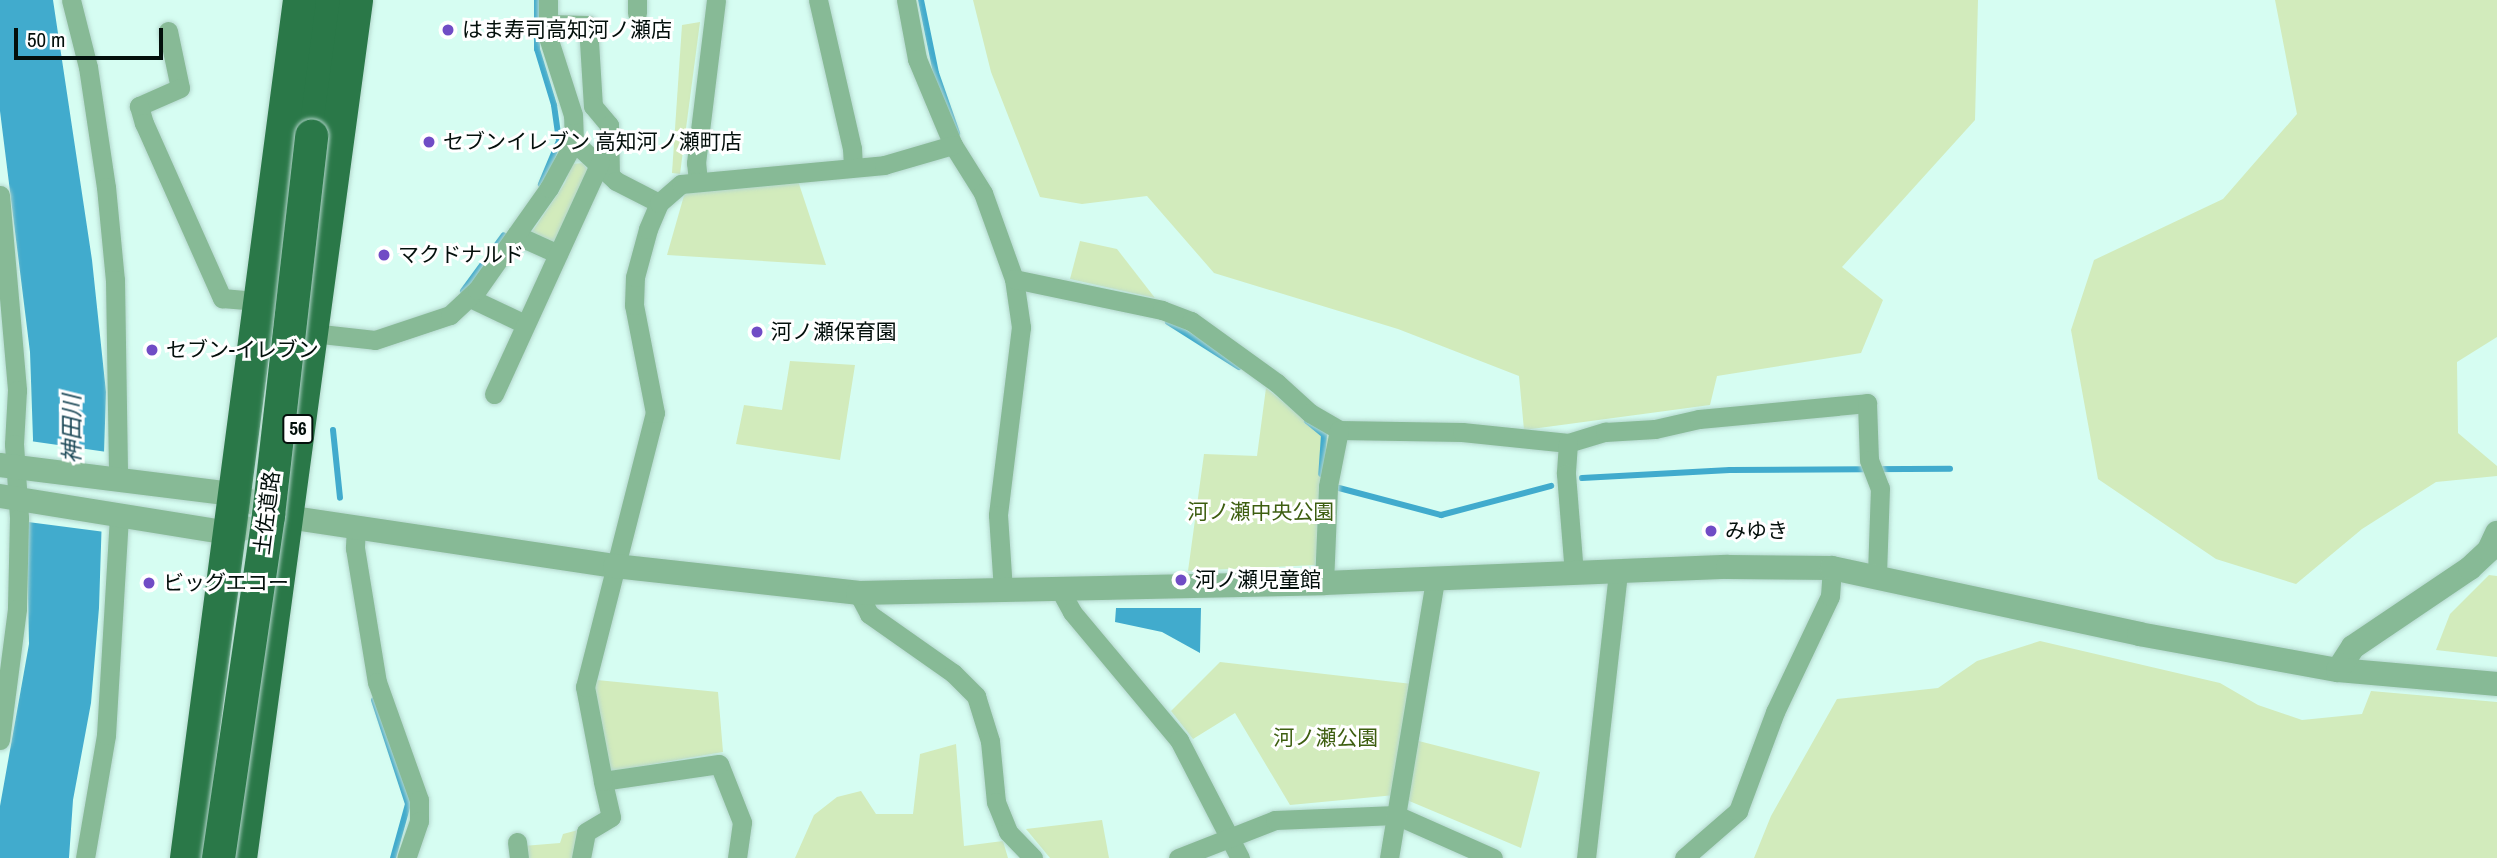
<!DOCTYPE html>
<meta charset="utf-8">
<style>
body{margin:0}
#map{position:relative;width:2497px;height:858px;overflow:hidden;background:#d6fdf2;font-family:"Archivo Narrow","Noto Sans JP",sans-serif}
div>[style]{position:absolute}
.green>*{inset:0;background:#d2ebbc}
.water>*{inset:0;background:#41abcd}
.pier>*{inset:0;background:#d6fdf2}
.stream>*{height:6px;margin:-3px;padding:0 3px;transform-origin:3px;border-radius:3px;background:#41abcd}
.roads{filter:drop-shadow(0 0 2px #b4d7cd) drop-shadow(0 0 2px #b4d7cd)}
.minor>*{height:19px;margin:-9.5px;padding:0 9.5px;transform-origin:9.5px;border-radius:9.5px;background:#87ba96}
.tertiary>*{height:24px;margin:-12px;padding:0 12px;transform-origin:12px;border-radius:12px;background:#87ba96}
.trunk>*{height:33px;margin:-16.5px;padding:0 16.5px;transform-origin:16.5px;border-radius:16.5px;background:#2a7848}
.bridges{filter:drop-shadow(0 0 2px #b4d7cd) drop-shadow(0 0 2px #b4d7cd)}
.trunk-bridge>*{height:33px;margin:-16.5px;padding:0 16.5px;transform-origin:16.5px;border-radius:16.5px;background:#2a7848}
.dots>*{width:19px;height:19px;translate:-50% -50%;box-sizing:border-box;border:4px solid #fff;border-radius:50%}
span{translate:-50% -50%;white-space:nowrap;text-align:center;line-height:1.15;-webkit-text-stroke:6px #fff;paint-order:stroke}
.shield-label span{padding:2px 5px;background:#fff;border:2px solid;border-radius:5px;-webkit-text-stroke-width:0}
.shield-label{font-size:19px;color:#030f0b;font-weight:700}
.poi-label{font-size:21px;color:#030f0b}
.left{translate:0 -50%;text-align:left}
.park-label{font-size:21px;color:#3d5e10}
.street-label{font-size:21px;color:#030f0b}
.water-label{font-size:23px;color:#1a4756;font-style:italic}
.scale{position:absolute;left:14px;top:28px;width:149px;height:32px;box-sizing:border-box;border:4px solid #030f0b;border-top:0;padding-left:9px;font-size:21px;line-height:24px;white-space:nowrap;color:#030f0b;-webkit-text-stroke:5px #fff;paint-order:stroke}
</style>
<div id="map">
<div class="green">
<i style="clip-path:polygon(973px 0,1978px 0,1975px 120px,1842px 267px,1883px 300px,1861px 353px,1717px 376px,1710px 405px,1524px 430px,1519px 376px,1398px 329px,1214px 273px,1147px 196px,1082px 204px,1040px 197px,991px 72px)"></i>
<i style="clip-path:polygon(2275px 0,2497px 0,2497px 337px,2457px 362px,2458px 433px,2497px 466px,2497px 476px,2436px 482px,2362px 529px,2296px 584px,2216px 559px,2098px 479px,2071px 330px,2094px 260px,2223px 199px,2297px 114px)"></i>
<i style="clip-path:polygon(700px 22px,680px 174px,672px 173px,682px 25px)"></i>
<i style="clip-path:polygon(583px 163px,589px 173px,555px 244px,532px 232px,565px 183px,572px 164px)"></i>
<i style="clip-path:polygon(798px 181px,826px 265px,667px 255px,685px 192px)"></i>
<i style="clip-path:polygon(1080px 241px,1117px 249px,1155px 298px,1070px 279px)"></i>
<i style="clip-path:polygon(790px 361px,855px 365px,840px 460px,736px 444px,744px 405px,782px 410px)"></i>
<i style="clip-path:polygon(1266px 388px,1330px 440px,1315px 565px,1188px 571px,1204px 454px,1257px 456px)"></i>
<i style="clip-path:polygon(2489px 575px,2497px 576px,2497px 657px,2436px 650px,2450px 614px)"></i>
<i style="clip-path:polygon(2040px 641px,2220px 683px,2258px 705px,2302px 720px,2362px 714px,2371px 691px,2497px 702px,2497px 858px,1754px 858px,1771px 816px,1837px 699px,1938px 688px,1977px 661px)"></i>
<i style="clip-path:polygon(1220px 662px,1412px 684px,1403px 737px,1540px 772px,1521px 848px,1395px 795px,1290px 805px,1235px 713px,1193px 739px,1171px 711px)"></i>
<i style="clip-path:polygon(597px 680px,718px 692px,723px 752px,607px 772px,591px 692px)"></i>
<i style="clip-path:polygon(956px 744px,964px 846px,1003px 841px,1008px 858px,795px 858px,814px 815px,837px 797px,861px 791px,876px 814px,913px 814px,920px 754px)"></i>
<i style="clip-path:polygon(1102px 820px,1109px 858px,1050px 858px,1026px 829px)"></i>
<i style="clip-path:polygon(582px 829px,576px 858px,524px 858px,523px 846px,560px 843px,563px 834px)"></i>
</div>
<div class="water">
<i style="clip-path:polygon(0 0,53px 0,92px 260px,106px 392px,99px 608px,91px 703px,73px 800px,69px 858px,0 858px,0 806px,29px 644px,27px 551px,33px 439px,30px 352px,0 111px)"></i>
<i style="clip-path:polygon(1116px 608px,1201px 608px,1200px 653px,1162px 632px,1115px 622px)"></i>
</div>
<div class="pier">
<i style="clip-path:polygon(30px 441px,107px 452px,105px 532px,28px 522px)"></i>
</div>
<div class="stream">
<i style="left:537px;top:0;width:49px;rotate:90deg"></i>
<i style="left:537px;top:49px;width:59px;rotate:73.1deg"></i>
<i style="left:554px;top:105px;width:36px;rotate:82deg"></i>
<i style="left:559px;top:141px;width:47px;rotate:112.7deg"></i>
<i style="left:921px;top:0;width:75px;rotate:78.4deg"></i>
<i style="left:936px;top:73px;width:64px;rotate:70.7deg"></i>
<i style="left:463px;top:291px;width:69px;rotate:-53.8deg"></i>
<i style="left:1168px;top:322px;width:84px;rotate:32.4deg"></i>
<i style="left:1307px;top:421px;width:22px;rotate:39deg"></i>
<i style="left:1324px;top:435px;width:39px;rotate:94deg"></i>
<i style="left:333px;top:430px;width:68px;rotate:84.1deg"></i>
<i style="left:1582px;top:478px;width:148px;rotate:-3.1deg"></i>
<i style="left:1730px;top:470px;width:220px;rotate:-0.3deg"></i>
<i style="left:1339px;top:488px;width:106px;rotate:14.8deg"></i>
<i style="left:1441px;top:515px;width:114px;rotate:-14.8deg"></i>
<i style="left:374px;top:700px;width:109px;rotate:71.9deg"></i>
<i style="left:408px;top:804px;width:56px;rotate:105.5deg"></i>
</div>
<div class="roads">
<div class="minor">
<i style="left:71px;top:0;width:69px;rotate:75.8deg"></i>
<i style="left:88px;top:67px;width:121px;rotate:81.5deg"></i>
<i style="left:106px;top:187px;width:93px;rotate:84.5deg"></i>
<i style="left:115px;top:280px;width:200px;rotate:89.1deg"></i>
<i style="left:637px;top:0;width:13px;rotate:90deg"></i>
<i style="left:818px;top:0;width:152px;rotate:77.1deg"></i>
<i style="left:852px;top:148px;width:19px;rotate:87deg"></i>
<i style="left:906px;top:0;width:60px;rotate:79.4deg"></i>
<i style="left:917px;top:59px;width:93px;rotate:67.3deg"></i>
<i style="left:953px;top:145px;width:57px;rotate:58deg"></i>
<i style="left:983px;top:193px;width:91px;rotate:70.2deg"></i>
<i style="left:1014px;top:279px;width:49px;rotate:81.7deg"></i>
<i style="left:1021px;top:327px;width:189px;rotate:97deg"></i>
<i style="left:998px;top:515px;width:76px;rotate:86.2deg"></i>
<i style="left:548px;top:24px;width:40px;rotate:1.4deg"></i>
<i style="left:588px;top:25px;width:81px;rotate:86.5deg"></i>
<i style="left:593px;top:106px;width:25px;rotate:50deg"></i>
<i style="left:609px;top:125px;width:50px;rotate:88.9deg"></i>
<i style="left:168px;top:31px;width:58px;rotate:78.1deg"></i>
<i style="left:180px;top:88px;width:45px;rotate:156.3deg"></i>
<i style="left:139px;top:106px;width:18px;rotate:74deg"></i>
<i style="left:144px;top:123px;width:192px;rotate:66deg"></i>
<i style="left:222px;top:298px;width:36px;rotate:5deg"></i>
<i style="left:574px;top:142px;width:57px;rotate:42.9deg"></i>
<i style="left:616px;top:181px;width:48px;rotate:27.1deg"></i>
<i style="left:698px;top:181px;width:18px;rotate:-96deg"></i>
<i style="left:696px;top:163px;width:164px;rotate:-83deg"></i>
<i style="left:0;top:195px;width:196px;rotate:85deg"></i>
<i style="left:17px;top:390px;width:54px;rotate:93.2deg"></i>
<i style="left:14px;top:444px;width:74px;rotate:86.1deg"></i>
<i style="left:19px;top:518px;width:91px;rotate:91.3deg"></i>
<i style="left:17px;top:609px;width:132px;rotate:97.4deg"></i>
<i style="left:516px;top:235px;width:46px;rotate:24.3deg"></i>
<i style="left:1014px;top:279px;width:151px;rotate:11.8deg"></i>
<i style="left:1162px;top:310px;width:31px;rotate:21deg"></i>
<i style="left:1191px;top:321px;width:106px;rotate:35.8deg"></i>
<i style="left:1277px;top:383px;width:45px;rotate:42.3deg"></i>
<i style="left:1310px;top:413px;width:34px;rotate:30deg"></i>
<i style="left:1339px;top:430px;width:123px;rotate:0.9deg"></i>
<i style="left:1462px;top:432px;width:107px;rotate:5.9deg"></i>
<i style="left:1568px;top:443px;width:39px;rotate:-17deg"></i>
<i style="left:1605px;top:432px;width:50px;rotate:-3.4deg"></i>
<i style="left:1655px;top:429px;width:45px;rotate:-12.8deg"></i>
<i style="left:1699px;top:419px;width:169px;rotate:-5.4deg"></i>
<i style="left:1867px;top:403px;width:57px;rotate:88deg"></i>
<i style="left:1869px;top:460px;width:30px;rotate:69deg"></i>
<i style="left:1880px;top:488px;width:87px;rotate:92deg"></i>
<i style="left:470px;top:298px;width:61px;rotate:25.3deg"></i>
<i style="left:312px;top:333px;width:63px;rotate:6.3deg"></i>
<i style="left:375px;top:340px;width:79px;rotate:-18.4deg"></i>
<i style="left:450px;top:315px;width:37px;rotate:-43deg"></i>
<i style="left:477px;top:290px;width:125px;rotate:-54.8deg"></i>
<i style="left:549px;top:188px;width:52px;rotate:-61.5deg"></i>
<i style="left:574px;top:142px;width:27px;rotate:-92deg"></i>
<i style="left:573px;top:115px;width:82px;rotate:-107.8deg"></i>
<i style="left:548px;top:37px;width:37px;rotate:-90deg"></i>
<i style="left:494px;top:394px;width:255px;rotate:-65.4deg"></i>
<i style="left:1568px;top:443px;width:31px;rotate:94deg"></i>
<i style="left:1566px;top:474px;width:100px;rotate:85.4deg"></i>
<i style="left:356px;top:527px;width:21px;rotate:93deg"></i>
<i style="left:355px;top:548px;width:136px;rotate:80.7deg"></i>
<i style="left:377px;top:682px;width:125px;rotate:70.4deg"></i>
<i style="left:419px;top:800px;width:21px;rotate:90deg"></i>
<i style="left:419px;top:821px;width:39px;rotate:109deg"></i>
<i style="left:1324px;top:583px;width:97px;rotate:-87.6deg"></i>
<i style="left:1328px;top:486px;width:57px;rotate:-78.9deg"></i>
<i style="left:1060px;top:590px;width:25px;rotate:61deg"></i>
<i style="left:1072px;top:612px;width:167px;rotate:50.1deg"></i>
<i style="left:1179px;top:740px;width:133px;rotate:62.7deg"></i>
<i style="left:858px;top:593px;width:24px;rotate:62deg"></i>
<i style="left:869px;top:614px;width:103px;rotate:35.1deg"></i>
<i style="left:953px;top:673px;width:33px;rotate:45deg"></i>
<i style="left:976px;top:696px;width:47px;rotate:72.7deg"></i>
<i style="left:990px;top:741px;width:61px;rotate:84.4deg"></i>
<i style="left:996px;top:802px;width:32px;rotate:68deg"></i>
<i style="left:1008px;top:832px;width:36px;rotate:46deg"></i>
<i style="left:517px;top:842px;width:16px;rotate:83deg"></i>
<i style="left:85px;top:858px;width:125px;rotate:-80.3deg"></i>
<i style="left:106px;top:735px;width:222px;rotate:-86.6deg"></i>
<i style="left:581px;top:858px;width:26px;rotate:-79deg"></i>
<i style="left:586px;top:832px;width:29px;rotate:-31deg"></i>
<i style="left:611px;top:817px;width:37px;rotate:-103deg"></i>
<i style="left:737px;top:858px;width:36px;rotate:-82deg"></i>
<i style="left:742px;top:822px;width:62px;rotate:-111.6deg"></i>
<i style="left:719px;top:764px;width:117px;rotate:171.7deg"></i>
<i style="left:603px;top:781px;width:96px;rotate:-100.8deg"></i>
<i style="left:585px;top:687px;width:283px;rotate:-75.7deg"></i>
<i style="left:655px;top:413px;width:110px;rotate:-101deg"></i>
<i style="left:634px;top:305px;width:28px;rotate:-88deg"></i>
<i style="left:635px;top:277px;width:50px;rotate:-74.8deg"></i>
<i style="left:648px;top:229px;width:28px;rotate:-67deg"></i>
<i style="left:659px;top:203px;width:29px;rotate:-41deg"></i>
<i style="left:681px;top:184px;width:204px;rotate:-5.3deg"></i>
<i style="left:884px;top:165px;width:72px;rotate:-16.2deg"></i>
<i style="left:1178px;top:858px;width:104px;rotate:-21.4deg"></i>
<i style="left:1275px;top:820px;width:121px;rotate:-2.4deg"></i>
<i style="left:1396px;top:815px;width:106px;rotate:23.9deg"></i>
<i style="left:1389px;top:858px;width:283px;rotate:-80.6deg"></i>
<i style="left:1586px;top:858px;width:279px;rotate:-83.6deg"></i>
<i style="left:1684px;top:858px;width:72px;rotate:-41deg"></i>
<i style="left:1738px;top:811px;width:106px;rotate:-69.5deg"></i>
<i style="left:1775px;top:712px;width:128px;rotate:-64.6deg"></i>
<i style="left:1830px;top:596px;width:28px;rotate:-86deg"></i>
</div>
<div class="tertiary">
<i style="left:0;top:465px;width:235px;rotate:7.1deg"></i>
<i style="left:233px;top:494px;width:59px;rotate:23.1deg"></i>
<i style="left:287px;top:517px;width:332px;rotate:8.5deg"></i>
<i style="left:615px;top:566px;width:244px;rotate:6.3deg"></i>
<i style="left:858px;top:593px;width:466px;rotate:-1.2deg"></i>
<i style="left:1324px;top:583px;width:404px;rotate:-2.3deg"></i>
<i style="left:1728px;top:567px;width:104px;rotate:0.6deg"></i>
<i style="left:1832px;top:568px;width:314px;rotate:12.1deg"></i>
<i style="left:2139px;top:634px;width:202px;rotate:10.3deg"></i>
<i style="left:2338px;top:670px;width:160px;rotate:5deg"></i>
<i style="left:0;top:496px;width:231px;rotate:9.2deg"></i>
<i style="left:228px;top:533px;width:18px;rotate:-16deg"></i>
<i style="left:2338px;top:670px;width:27px;rotate:-57deg"></i>
<i style="left:2353px;top:647px;width:141px;rotate:-34deg"></i>
<i style="left:2470px;top:568px;width:26px;rotate:-43deg"></i>
<i style="left:2489px;top:550px;width:19px;rotate:-65deg"></i>
</div>
<div class="trunk">
<i style="left:311px;top:135px;width:136px;rotate:-82.8deg"></i>
<i style="left:186px;top:858px;width:865px;rotate:-82.5deg"></i>
<i style="left:240px;top:858px;width:866px;rotate:-82.3deg"></i>
</div>
</div>
<div class="bridges">
<div class="trunk-bridge">
<i style="left:218px;top:858px;width:347px;rotate:-81.7deg"></i>
<i style="left:268px;top:515px;width:382px;rotate:-83.5deg"></i>
</div>
</div>
<div class="dots">
<i style="left:448px;top:30px;background:#704cc5"></i>
<i style="left:429px;top:142px;background:#704cc5"></i>
<i style="left:384px;top:255px;background:#704cc5"></i>
<i style="left:757px;top:332px;background:#704cc5"></i>
<i style="left:152px;top:350px;background:#704cc5"></i>
<i style="left:1711px;top:531px;background:#704cc5"></i>
<i style="left:1181px;top:580px;background:#704cc5"></i>
<i style="left:149px;top:583px;background:#704cc5"></i>
</div>
<div class="shield-label">
<span style="left:298px;top:429px">56</span>
</div>
<div class="poi-label">
<span class="left" style="left:462px;top:30px">はま寿司高知河ノ瀬店</span>
<span class="left" style="left:443px;top:142px">セブンイレブン 高知河ノ瀬町店</span>
<span class="left" style="left:398px;top:255px">マクドナルド</span>
<span class="left" style="left:771px;top:332px">河ノ瀬保育園</span>
<span class="left" style="left:166px;top:350px">セブン-イレブン</span>
<span class="left" style="left:1725px;top:531px">みゆき</span>
<span class="left" style="left:1195px;top:580px">河ノ瀬児童館</span>
<span class="left" style="left:163px;top:583px">ビッグエコー</span>
</div>
<div class="park-label">
<span style="left:1261px;top:512px">河ノ瀬中央公園</span>
<span style="left:1326px;top:738px">河ノ瀬公園</span>
</div>
<div class="street-label">
<span style="left:267px;top:513px;rotate:-83deg">土佐道路</span>
</div>
<div class="water-label">
<span style="left:72px;top:429px;rotate:-90deg">神田川</span>
</div>
<div class="scale">50 m</div>
</div>
